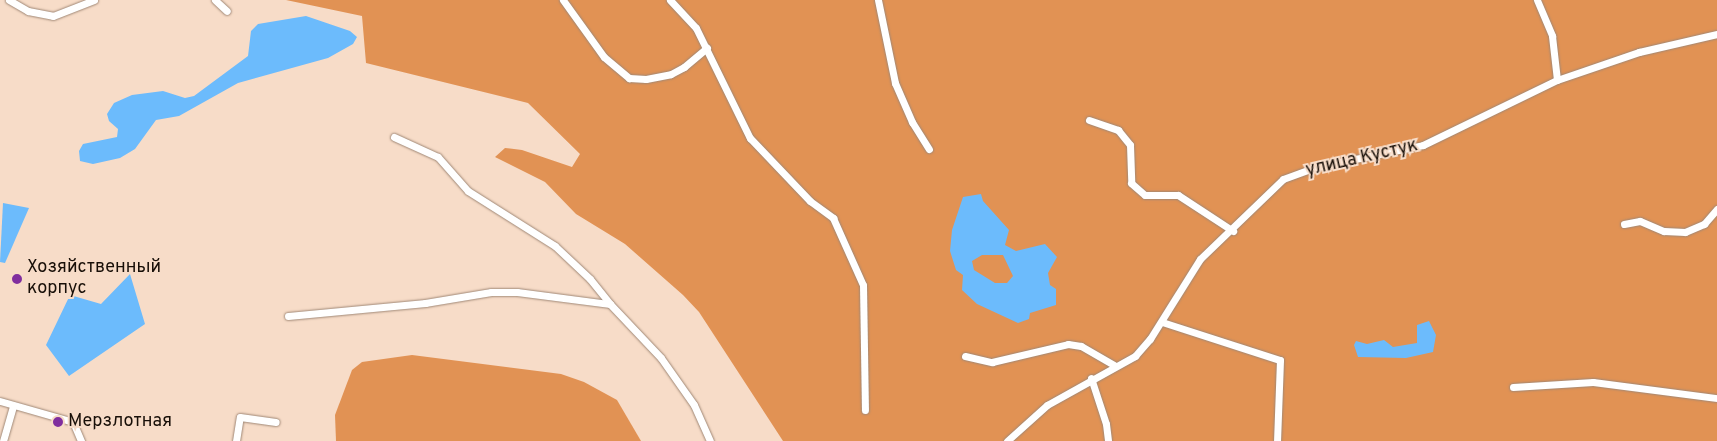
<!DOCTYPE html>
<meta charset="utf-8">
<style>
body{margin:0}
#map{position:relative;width:1717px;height:441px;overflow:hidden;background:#f7dcc8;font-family:Overpass,sans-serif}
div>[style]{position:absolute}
.forest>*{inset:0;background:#e19254}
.water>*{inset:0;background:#6cbbfc}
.roads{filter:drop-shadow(0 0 1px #a08876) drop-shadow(0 0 1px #a08876)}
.street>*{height:7px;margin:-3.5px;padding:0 3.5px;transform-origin:3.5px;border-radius:3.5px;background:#fff}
.dots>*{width:14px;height:14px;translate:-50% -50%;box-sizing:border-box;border:2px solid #f7dcc8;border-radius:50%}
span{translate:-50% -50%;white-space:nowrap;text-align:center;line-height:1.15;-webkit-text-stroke:4px #f7dcc8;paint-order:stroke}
.street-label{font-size:18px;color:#180f08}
.poi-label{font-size:18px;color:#180f08}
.left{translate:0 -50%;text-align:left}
</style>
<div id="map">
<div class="forest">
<i style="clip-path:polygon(286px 0,1717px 0,1717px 441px,783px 441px,699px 312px,683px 295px,625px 244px,576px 214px,545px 182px,495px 157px,505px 148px,522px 150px,572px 167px,580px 154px,528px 103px,366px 63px,362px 16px)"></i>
<i style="clip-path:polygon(412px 355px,561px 374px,584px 382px,617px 400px,641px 441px,336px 441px,335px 415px,352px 370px,362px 362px)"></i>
</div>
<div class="water">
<i style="clip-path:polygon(306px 16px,350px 31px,357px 37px,353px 44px,328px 58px,238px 83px,179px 116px,156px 120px,135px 149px,120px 158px,93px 164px,80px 161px,79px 151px,83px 144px,117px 137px,118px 129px,109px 121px,107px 114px,114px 103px,132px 95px,163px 91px,185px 98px,194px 96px,248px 56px,251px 31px,258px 24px)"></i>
<i style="clip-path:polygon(evenodd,981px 194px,983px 201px,1009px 230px,1005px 245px,1016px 251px,1045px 244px,1057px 257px,1048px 273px,1050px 285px,1056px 289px,1056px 305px,1030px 313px,1029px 319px,1018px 323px,977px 304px,962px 290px,963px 275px,956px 270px,950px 251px,952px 230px,963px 197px,981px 194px,982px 255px,1003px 255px,1013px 276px,1007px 283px,995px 283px,974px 270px,972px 261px,982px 255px)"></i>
<i style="clip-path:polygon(3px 203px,29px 208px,5px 263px,0 262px)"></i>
<i style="clip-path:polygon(130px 274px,145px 324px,69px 376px,46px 345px,70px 295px,101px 304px)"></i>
<i style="clip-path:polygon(1429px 321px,1436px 335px,1433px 352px,1406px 358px,1358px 357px,1354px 345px,1356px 341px,1367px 344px,1384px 340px,1393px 347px,1417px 343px,1417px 325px)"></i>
</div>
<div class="roads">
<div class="street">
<i style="left:9px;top:0;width:22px;rotate:30deg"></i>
<i style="left:28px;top:11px;width:25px;rotate:11deg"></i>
<i style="left:53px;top:16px;width:44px;rotate:-21.3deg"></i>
<i style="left:215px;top:0;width:16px;rotate:43deg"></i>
<i style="left:563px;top:0;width:70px;rotate:54.3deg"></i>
<i style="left:604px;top:57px;width:33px;rotate:40deg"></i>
<i style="left:629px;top:78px;width:17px;rotate:3deg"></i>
<i style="left:646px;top:79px;width:25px;rotate:-11deg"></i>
<i style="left:671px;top:74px;width:15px;rotate:-28deg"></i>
<i style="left:684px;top:67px;width:30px;rotate:-40deg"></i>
<i style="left:670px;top:0;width:38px;rotate:47deg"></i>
<i style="left:696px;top:28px;width:123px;rotate:63.9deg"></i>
<i style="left:750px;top:138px;width:87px;rotate:46.4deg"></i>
<i style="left:810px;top:201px;width:29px;rotate:36deg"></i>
<i style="left:833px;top:218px;width:73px;rotate:65.9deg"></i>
<i style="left:863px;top:285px;width:125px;rotate:89.1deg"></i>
<i style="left:878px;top:0;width:85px;rotate:78.4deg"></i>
<i style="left:895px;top:83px;width:43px;rotate:66.4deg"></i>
<i style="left:912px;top:122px;width:32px;rotate:58deg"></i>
<i style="left:1537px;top:0;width:39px;rotate:67deg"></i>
<i style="left:1552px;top:36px;width:44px;rotate:83.5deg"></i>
<i style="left:1089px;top:120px;width:31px;rotate:19deg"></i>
<i style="left:1118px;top:130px;width:19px;rotate:51deg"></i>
<i style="left:1130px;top:145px;width:38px;rotate:88deg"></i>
<i style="left:1131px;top:183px;width:18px;rotate:41deg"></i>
<i style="left:1145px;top:195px;width:33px"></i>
<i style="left:1178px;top:195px;width:66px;rotate:33.2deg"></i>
<i style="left:394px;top:137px;width:48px;rotate:24.4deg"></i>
<i style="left:438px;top:157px;width:45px;rotate:48.6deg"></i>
<i style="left:468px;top:191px;width:103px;rotate:32.3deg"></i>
<i style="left:555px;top:246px;width:48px;rotate:43.3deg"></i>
<i style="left:590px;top:279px;width:32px;rotate:51deg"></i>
<i style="left:1624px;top:224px;width:16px;rotate:-11deg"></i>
<i style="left:1640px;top:221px;width:26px;rotate:23deg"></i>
<i style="left:1664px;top:231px;width:21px;rotate:3deg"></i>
<i style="left:1685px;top:232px;width:21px;rotate:-23deg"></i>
<i style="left:1704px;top:224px;width:20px;rotate:-49deg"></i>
<i style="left:288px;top:316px;width:138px;rotate:-5.4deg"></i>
<i style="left:425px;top:303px;width:67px;rotate:-9.5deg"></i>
<i style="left:491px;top:292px;width:26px"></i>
<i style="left:517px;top:292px;width:94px;rotate:7.4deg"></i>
<i style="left:610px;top:304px;width:74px;rotate:46.6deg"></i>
<i style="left:661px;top:358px;width:57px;rotate:54.9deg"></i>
<i style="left:694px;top:405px;width:39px;rotate:66deg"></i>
<i style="left:1162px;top:322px;width:124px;rotate:17.9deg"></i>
<i style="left:1280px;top:360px;width:81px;rotate:92.1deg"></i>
<i style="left:965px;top:356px;width:28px;rotate:13deg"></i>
<i style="left:992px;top:362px;width:78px;rotate:-13.3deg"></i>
<i style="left:1068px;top:344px;width:13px;rotate:9deg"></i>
<i style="left:1081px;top:346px;width:38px;rotate:30deg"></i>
<i style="left:1091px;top:378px;width:48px;rotate:71.9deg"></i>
<i style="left:1106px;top:424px;width:17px;rotate:83deg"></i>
<i style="left:1513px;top:387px;width:80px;rotate:-3.6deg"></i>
<i style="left:1593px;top:382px;width:125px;rotate:7.4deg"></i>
<i style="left:0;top:401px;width:76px;rotate:16deg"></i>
<i style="left:73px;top:422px;width:21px;rotate:67deg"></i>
<i style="left:3px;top:441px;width:37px;rotate:-74deg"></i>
<i style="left:236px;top:441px;width:24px;rotate:-81deg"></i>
<i style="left:240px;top:417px;width:36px;rotate:8deg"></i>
<i style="left:1007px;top:441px;width:54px;rotate:-42deg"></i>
<i style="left:1047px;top:405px;width:101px;rotate:-29.1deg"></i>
<i style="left:1135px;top:356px;width:23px;rotate:-49deg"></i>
<i style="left:1150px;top:339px;width:94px;rotate:-58deg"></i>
<i style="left:1200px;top:259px;width:115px;rotate:-43.9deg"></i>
<i style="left:1283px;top:179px;width:35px;rotate:-20deg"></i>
<i style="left:1316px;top:167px;width:109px;rotate:-11.6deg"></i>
<i style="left:1423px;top:145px;width:149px;rotate:-25.9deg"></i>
<i style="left:1557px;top:80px;width:87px;rotate:-18.9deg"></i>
<i style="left:1639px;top:52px;width:80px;rotate:-13deg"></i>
</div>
</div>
<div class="dots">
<i style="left:17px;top:279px;background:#802e9e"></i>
<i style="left:58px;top:422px;background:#802e9e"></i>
</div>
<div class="street-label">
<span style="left:1362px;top:159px;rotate:-13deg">улица Кустук</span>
</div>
<div class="poi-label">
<span class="left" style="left:27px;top:279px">Хозяйственный<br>корпус</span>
<span class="left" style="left:68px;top:422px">Мерзлотная</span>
</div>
</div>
